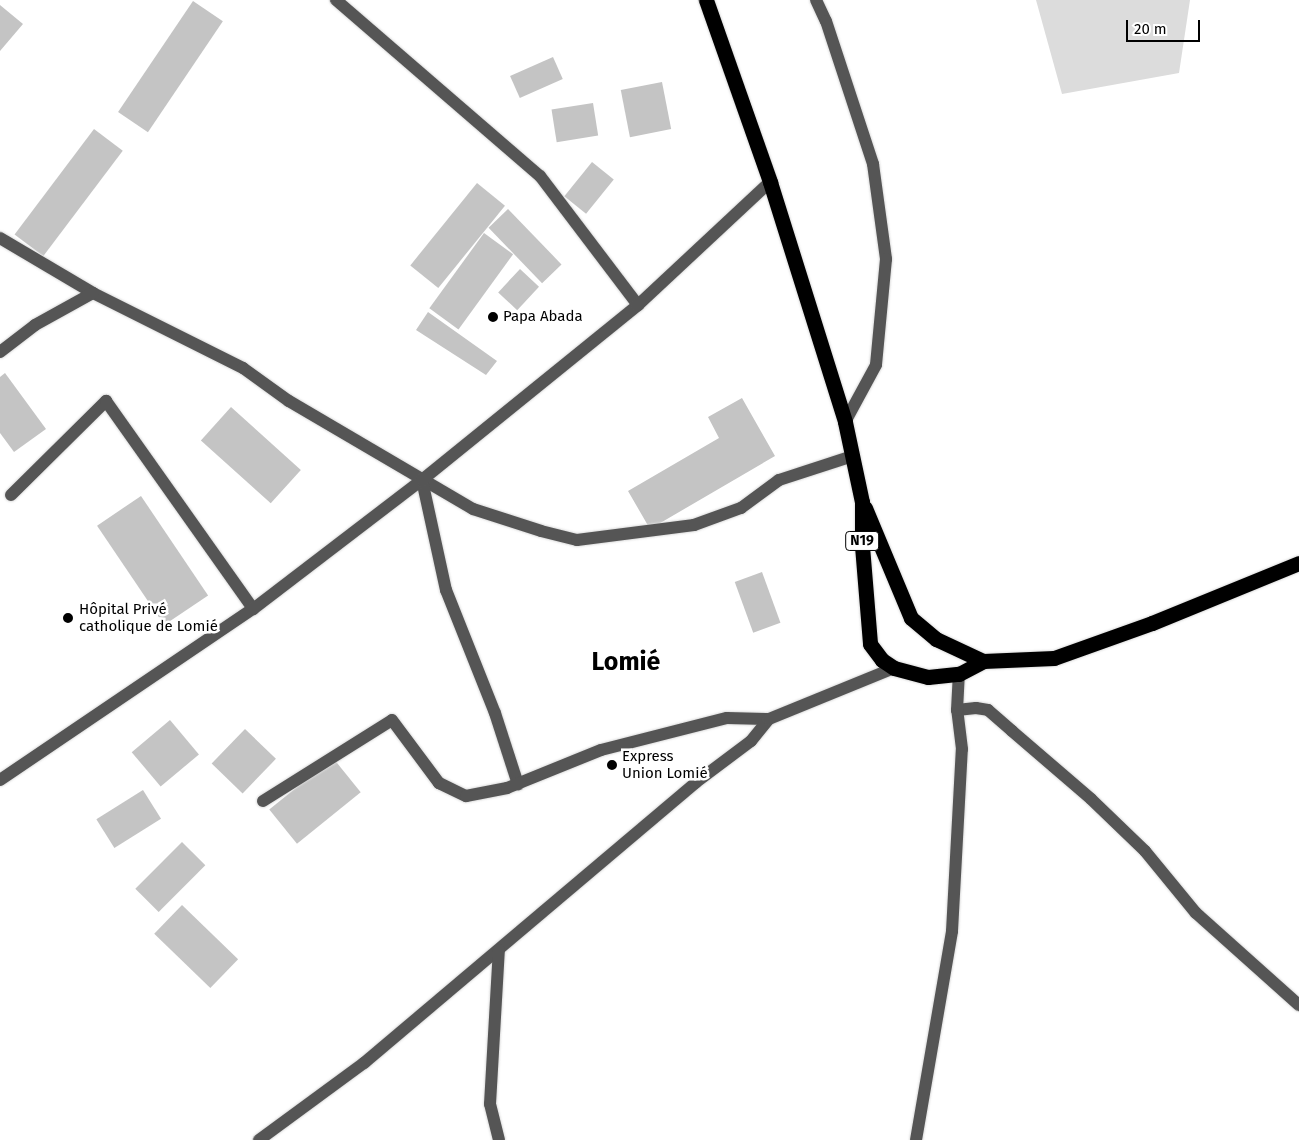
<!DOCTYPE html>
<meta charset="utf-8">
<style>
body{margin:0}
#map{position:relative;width:1299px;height:1140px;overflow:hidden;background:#fff;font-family:"Fira Sans",sans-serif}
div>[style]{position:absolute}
.green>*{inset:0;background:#dcdcdc}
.building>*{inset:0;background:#c4c4c4;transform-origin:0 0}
.roads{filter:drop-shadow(0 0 1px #dbdbdb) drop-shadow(0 0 1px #dbdbdb)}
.minor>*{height:12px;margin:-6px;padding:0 6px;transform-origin:6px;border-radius:6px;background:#555}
.highway>*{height:15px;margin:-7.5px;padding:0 7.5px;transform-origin:7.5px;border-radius:7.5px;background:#000}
.dots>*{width:14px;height:14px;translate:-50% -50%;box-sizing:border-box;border:2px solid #fff;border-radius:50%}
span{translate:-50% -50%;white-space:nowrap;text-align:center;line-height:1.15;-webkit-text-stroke:5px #fff;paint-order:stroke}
.shield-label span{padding:1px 4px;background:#fff;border:1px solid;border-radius:4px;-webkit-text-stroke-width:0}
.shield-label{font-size:14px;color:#000;font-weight:700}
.poi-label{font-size:15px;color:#000}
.left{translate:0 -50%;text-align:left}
.town-label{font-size:25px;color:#000;font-weight:700}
.scale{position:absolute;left:1126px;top:20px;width:74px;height:22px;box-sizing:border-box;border:2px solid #000;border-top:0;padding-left:6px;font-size:15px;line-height:18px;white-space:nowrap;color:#000;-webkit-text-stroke:4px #fff;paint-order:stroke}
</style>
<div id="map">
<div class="green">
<i style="clip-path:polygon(1036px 0,1190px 0,1179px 73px,1062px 94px)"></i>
</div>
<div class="building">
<i style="left:193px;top:1px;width:36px;height:134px;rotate:34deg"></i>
<i style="clip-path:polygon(0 5px,23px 24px,0 51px)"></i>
<i style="left:553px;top:57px;width:24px;height:47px;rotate:66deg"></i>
<i style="left:662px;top:82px;width:48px;height:42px;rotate:79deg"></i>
<i style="left:593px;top:103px;width:33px;height:42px;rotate:81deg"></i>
<i style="left:94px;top:129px;width:36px;height:132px;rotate:37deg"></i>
<i style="left:592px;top:162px;width:28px;height:44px;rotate:39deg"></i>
<i style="left:477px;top:183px;width:36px;height:106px;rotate:39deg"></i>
<i style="left:508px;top:209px;width:77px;height:27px;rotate:46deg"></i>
<i style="left:484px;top:233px;width:36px;height:93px;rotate:36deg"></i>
<i style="left:520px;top:269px;width:26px;height:32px;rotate:43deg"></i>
<i style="clip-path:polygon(428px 312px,497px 361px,486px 375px,416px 330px)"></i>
<i style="clip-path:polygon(5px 373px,46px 429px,14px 452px,0 433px,0 377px)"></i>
<i style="clip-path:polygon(742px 398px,775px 456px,650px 529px,628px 491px,719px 438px,708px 417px)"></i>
<i style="left:231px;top:407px;width:94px;height:45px;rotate:42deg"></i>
<i style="left:141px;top:496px;width:120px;height:53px;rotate:56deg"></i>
<i style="left:762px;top:572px;width:54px;height:29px;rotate:70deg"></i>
<i style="left:170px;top:720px;width:45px;height:50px;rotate:50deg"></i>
<i style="left:245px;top:729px;width:43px;height:48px;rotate:44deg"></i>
<i style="left:333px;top:758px;width:44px;height:82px;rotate:51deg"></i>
<i style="left:143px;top:790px;width:34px;height:55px;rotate:58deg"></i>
<i style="left:182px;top:842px;width:33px;height:66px;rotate:45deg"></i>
<i style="left:182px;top:905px;width:78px;height:40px;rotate:44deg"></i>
</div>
<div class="roads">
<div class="minor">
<i style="left:336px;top:0;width:269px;rotate:40.8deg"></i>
<i style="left:540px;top:176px;width:162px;rotate:52.8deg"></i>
<i style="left:816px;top:0;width:23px;rotate:65deg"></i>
<i style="left:826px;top:21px;width:151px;rotate:71.8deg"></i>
<i style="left:873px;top:164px;width:96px;rotate:82.2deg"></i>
<i style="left:886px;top:259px;width:106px;rotate:95.4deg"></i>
<i style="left:876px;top:365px;width:65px;rotate:118.5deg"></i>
<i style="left:0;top:238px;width:108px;rotate:30.6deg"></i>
<i style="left:93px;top:293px;width:168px;rotate:26.6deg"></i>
<i style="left:243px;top:368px;width:57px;rotate:35.7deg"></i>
<i style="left:289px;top:401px;width:213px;rotate:30.4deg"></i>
<i style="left:473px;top:509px;width:71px;rotate:17.9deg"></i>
<i style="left:541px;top:531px;width:37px;rotate:14deg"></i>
<i style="left:577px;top:540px;width:118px;rotate:-7.3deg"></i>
<i style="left:694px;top:525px;width:50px;rotate:-19.9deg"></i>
<i style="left:741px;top:508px;width:47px;rotate:-36.4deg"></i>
<i style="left:779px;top:480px;width:78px;rotate:-18deg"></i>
<i style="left:0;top:352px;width:44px;rotate:-37.6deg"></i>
<i style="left:35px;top:325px;width:66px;rotate:-28.9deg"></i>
<i style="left:422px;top:480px;width:113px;rotate:77.7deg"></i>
<i style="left:446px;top:590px;width:132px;rotate:68.3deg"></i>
<i style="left:495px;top:713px;width:75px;rotate:72.1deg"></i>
<i style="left:11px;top:495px;width:134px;rotate:-44.7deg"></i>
<i style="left:106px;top:401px;width:255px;rotate:54.7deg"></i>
<i style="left:957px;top:710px;width:19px;rotate:-6deg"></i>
<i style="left:976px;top:708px;width:12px;rotate:9deg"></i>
<i style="left:988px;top:710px;width:32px;rotate:41deg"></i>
<i style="left:1012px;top:731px;width:104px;rotate:40.7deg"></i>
<i style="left:1091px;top:799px;width:75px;rotate:43.9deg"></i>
<i style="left:1145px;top:851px;width:80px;rotate:50.6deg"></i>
<i style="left:1196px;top:913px;width:138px;rotate:41.8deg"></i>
<i style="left:0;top:780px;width:305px;rotate:-34.1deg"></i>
<i style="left:253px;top:609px;width:213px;rotate:-37.4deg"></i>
<i style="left:422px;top:480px;width:278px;rotate:-39deg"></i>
<i style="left:638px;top:305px;width:180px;rotate:-43deg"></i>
<i style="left:263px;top:801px;width:152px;rotate:-32.1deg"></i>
<i style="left:392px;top:720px;width:79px;rotate:53.3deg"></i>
<i style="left:439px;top:783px;width:30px;rotate:26deg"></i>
<i style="left:466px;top:796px;width:42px;rotate:-11deg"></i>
<i style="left:507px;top:788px;width:101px;rotate:-22deg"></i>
<i style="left:601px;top:750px;width:130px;rotate:-14.3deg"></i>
<i style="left:727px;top:718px;width:42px;rotate:1.4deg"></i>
<i style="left:259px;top:1140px;width:130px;rotate:-36.3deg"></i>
<i style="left:364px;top:1063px;width:434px;rotate:-40.2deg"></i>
<i style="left:695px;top:783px;width:70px;rotate:-36.9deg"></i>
<i style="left:751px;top:741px;width:28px;rotate:-51deg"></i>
<i style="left:769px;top:719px;width:135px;rotate:-22.2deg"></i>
<i style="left:499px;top:1140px;width:37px;rotate:-104deg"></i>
<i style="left:490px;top:1104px;width:154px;rotate:-86.7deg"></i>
<i style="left:916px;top:1140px;width:212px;rotate:-80.2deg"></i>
<i style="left:952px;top:931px;width:182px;rotate:-86.9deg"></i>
<i style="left:962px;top:749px;width:39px;rotate:-97deg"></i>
<i style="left:957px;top:710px;width:36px;rotate:-87deg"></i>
</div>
<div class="highway">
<i style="left:706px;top:0;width:193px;rotate:70.6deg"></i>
<i style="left:770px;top:182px;width:251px;rotate:72.6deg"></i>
<i style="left:845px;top:422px;width:82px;rotate:78deg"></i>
<i style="left:862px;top:502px;width:44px;rotate:90deg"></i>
<i style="left:862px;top:546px;width:98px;rotate:85.3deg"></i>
<i style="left:870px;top:644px;width:20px;rotate:53deg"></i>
<i style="left:882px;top:660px;width:14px;rotate:34deg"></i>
<i style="left:894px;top:668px;width:35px;rotate:15deg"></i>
<i style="left:928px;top:677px;width:31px;rotate:-6deg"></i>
<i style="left:959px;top:674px;width:27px;rotate:-28deg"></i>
<i style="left:983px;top:661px;width:71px;rotate:-2.4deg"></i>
<i style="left:1054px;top:658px;width:104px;rotate:-19.7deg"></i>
<i style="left:1152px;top:623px;width:159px;rotate:-22.2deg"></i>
<i style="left:865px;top:508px;width:119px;rotate:67.3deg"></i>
<i style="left:911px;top:618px;width:33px;rotate:40deg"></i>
<i style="left:936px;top:639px;width:52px;rotate:25.1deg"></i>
</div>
</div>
<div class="dots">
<i style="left:493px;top:317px;background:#000"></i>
<i style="left:68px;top:618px;background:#000"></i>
<i style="left:612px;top:765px;background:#000"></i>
</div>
<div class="shield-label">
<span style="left:862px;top:541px">N19</span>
</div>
<div class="poi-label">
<span class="left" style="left:503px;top:317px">Papa Abada</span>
<span class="left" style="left:79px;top:618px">Hôpital Privé<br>catholique de Lomié</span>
<span class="left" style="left:622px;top:765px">Express<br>Union Lomié</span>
</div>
<div class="town-label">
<span style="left:626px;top:662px">Lomié</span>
</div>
<div class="scale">20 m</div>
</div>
